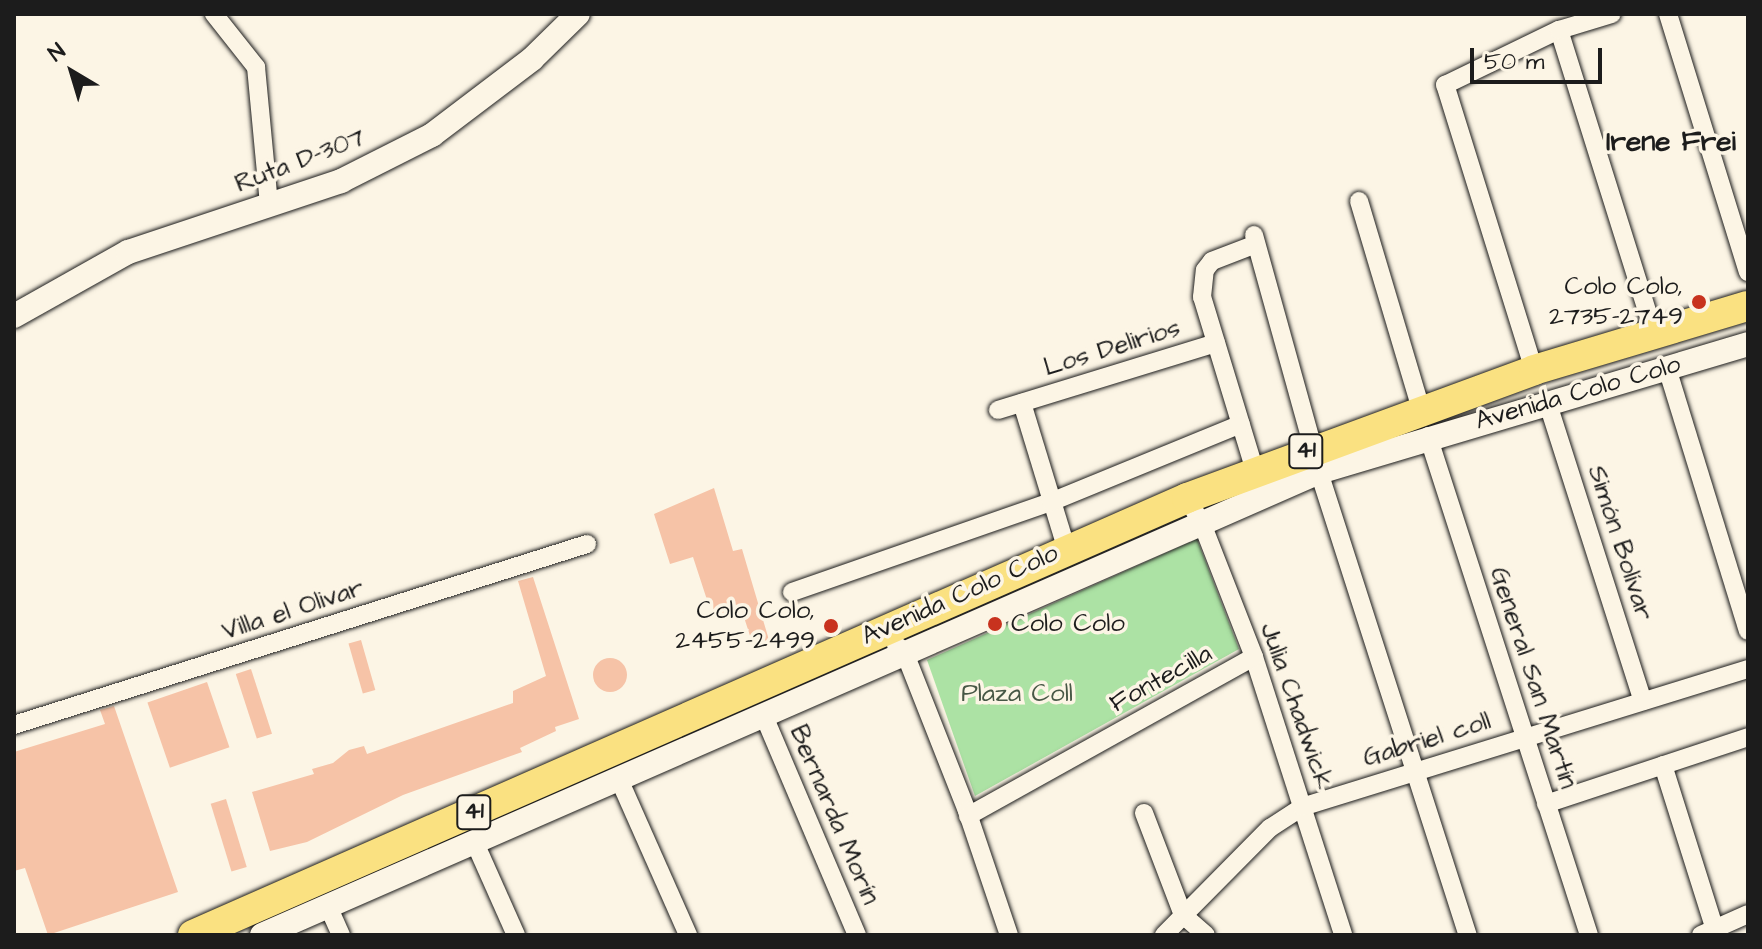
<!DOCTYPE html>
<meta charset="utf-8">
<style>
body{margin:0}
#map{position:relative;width:1762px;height:949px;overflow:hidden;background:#fcf5e5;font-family:"Architects Daughter",sans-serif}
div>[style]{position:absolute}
.green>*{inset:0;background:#ace2a4}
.building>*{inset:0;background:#f6c3a7;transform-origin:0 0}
.round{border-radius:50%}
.roads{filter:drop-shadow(0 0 2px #1c1c1c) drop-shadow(0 0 2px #1c1c1c)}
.minor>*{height:18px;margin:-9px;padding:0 9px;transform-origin:9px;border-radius:9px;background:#fcf5e5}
.tertiary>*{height:24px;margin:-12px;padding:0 12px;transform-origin:12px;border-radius:12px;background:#fcf5e5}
.primary>*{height:30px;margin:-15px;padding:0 15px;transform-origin:15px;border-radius:15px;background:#fae181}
.dots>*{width:22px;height:22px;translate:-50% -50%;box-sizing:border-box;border:4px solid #fcf5e5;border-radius:50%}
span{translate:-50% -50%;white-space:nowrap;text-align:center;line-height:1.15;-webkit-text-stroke:7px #fcf5e5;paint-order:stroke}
.shield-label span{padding:2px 6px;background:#fcf5e5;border:2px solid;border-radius:6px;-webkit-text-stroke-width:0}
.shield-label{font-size:24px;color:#1c1c1c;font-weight:700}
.street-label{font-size:26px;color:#1c1c1c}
.poi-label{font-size:26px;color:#1c1c1c}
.right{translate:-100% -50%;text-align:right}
.left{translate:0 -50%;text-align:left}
.park-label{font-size:26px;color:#475745}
.neighbourhood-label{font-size:28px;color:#1c1c1c;font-weight:700}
.frame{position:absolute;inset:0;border:16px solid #1c1c1c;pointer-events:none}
.north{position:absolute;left:32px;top:32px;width:80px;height:80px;-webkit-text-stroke:6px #fcf5e5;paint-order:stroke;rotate:322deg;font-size:22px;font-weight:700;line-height:32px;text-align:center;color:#1c1c1c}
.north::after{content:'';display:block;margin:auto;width:28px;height:36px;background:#1c1c1c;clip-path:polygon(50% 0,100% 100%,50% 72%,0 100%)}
.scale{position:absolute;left:1470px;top:48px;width:132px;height:36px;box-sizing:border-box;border:4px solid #1c1c1c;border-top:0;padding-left:10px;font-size:24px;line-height:28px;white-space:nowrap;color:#1c1c1c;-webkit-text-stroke:6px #fcf5e5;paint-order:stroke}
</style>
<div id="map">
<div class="green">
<i style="clip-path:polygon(1197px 539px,1239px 649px,975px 796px,927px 660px)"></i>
</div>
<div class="building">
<i style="clip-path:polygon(714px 488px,733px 551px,742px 549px,769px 640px,753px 645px,741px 608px,716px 616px,709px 606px,693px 557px,670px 564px,654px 514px)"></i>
<i style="clip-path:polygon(533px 577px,579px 719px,555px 727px,556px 731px,520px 748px,522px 752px,403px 795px,307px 842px,270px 851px,252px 792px,314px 774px,312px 769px,333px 763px,349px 750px,364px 746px,367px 754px,513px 703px,513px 691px,546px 676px,518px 581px)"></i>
<i style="left:361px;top:640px;width:52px;height:13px;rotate:74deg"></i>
<i class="round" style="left:593px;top:658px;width:34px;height:34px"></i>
<i style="left:251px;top:669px;width:68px;height:16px;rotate:72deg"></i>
<i style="left:207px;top:682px;width:69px;height:63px;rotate:71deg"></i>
<i style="clip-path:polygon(114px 706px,178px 892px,48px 935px,25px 868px,14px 871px,14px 752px,105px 724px,100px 710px)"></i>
<i style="left:226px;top:799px;width:71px;height:16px;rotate:73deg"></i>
</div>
<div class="roads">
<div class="minor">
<i style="left:214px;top:14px;width:68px;rotate:51.6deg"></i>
<i style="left:256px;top:67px;width:138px;rotate:84.6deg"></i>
<i style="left:1668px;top:14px;width:270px;rotate:72.8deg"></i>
<i style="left:1559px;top:30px;width:318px;rotate:72.6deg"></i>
<i style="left:1359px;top:201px;width:217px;rotate:73.4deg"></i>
<i style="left:1254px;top:235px;width:221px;rotate:74.5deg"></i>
<i style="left:1667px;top:368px;width:275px;rotate:72.9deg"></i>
<i style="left:1534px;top:370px;width:299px;rotate:-107.3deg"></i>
<i style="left:1445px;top:85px;width:127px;rotate:-25.8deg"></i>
<i style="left:1559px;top:30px;width:55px;rotate:-16.8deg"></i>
<i style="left:1547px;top:401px;width:315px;rotate:72.3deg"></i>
<i style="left:1022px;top:403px;width:151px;rotate:73deg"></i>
<i style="left:998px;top:410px;width:228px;rotate:-17.1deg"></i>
<i style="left:1428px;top:436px;width:524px;rotate:72.12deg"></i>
<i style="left:1255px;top:471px;width:182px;rotate:-106.9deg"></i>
<i style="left:1202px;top:297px;width:27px;rotate:-84deg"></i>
<i style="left:1205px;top:270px;width:11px;rotate:-52deg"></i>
<i style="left:1212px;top:261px;width:47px;rotate:-21.1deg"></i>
<i style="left:1319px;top:472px;width:486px;rotate:72.2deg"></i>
<i style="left:1187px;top:498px;width:32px;rotate:60deg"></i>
<i style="left:1203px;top:526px;width:141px;rotate:68.7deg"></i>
<i style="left:1254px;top:657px;width:292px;rotate:72.2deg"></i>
<i style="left:792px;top:592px;width:274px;rotate:-19.2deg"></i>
<i style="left:1051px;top:502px;width:205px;rotate:-22.3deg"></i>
<i style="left:896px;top:645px;width:10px;rotate:37deg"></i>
<i style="left:904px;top:651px;width:172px;rotate:68.5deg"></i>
<i style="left:967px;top:811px;width:131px;rotate:71.3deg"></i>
<i style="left:764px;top:716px;width:238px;rotate:67deg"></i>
<i style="left:14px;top:725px;width:601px;rotate:-17.53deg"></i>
<i style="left:1663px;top:765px;width:170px;rotate:72.5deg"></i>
<i style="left:619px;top:779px;width:171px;rotate:66.1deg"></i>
<i style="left:1546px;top:804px;width:213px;rotate:-18.3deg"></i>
<i style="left:1144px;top:813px;width:109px;rotate:69.1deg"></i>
<i style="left:1183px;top:915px;width:30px;rotate:41deg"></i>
<i style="left:968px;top:816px;width:327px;rotate:-29.1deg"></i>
<i style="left:475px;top:843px;width:101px;rotate:66deg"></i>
<i style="left:328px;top:906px;width:32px;rotate:66deg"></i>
<i style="left:1164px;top:935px;width:151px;rotate:-45.3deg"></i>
<i style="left:1270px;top:828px;width:38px;rotate:-33deg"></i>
<i style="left:1302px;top:807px;width:467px;rotate:-17.2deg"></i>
<i style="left:1701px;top:935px;width:51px;rotate:-24.1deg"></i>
</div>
<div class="tertiary">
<i style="left:14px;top:316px;width:131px;rotate:-29.3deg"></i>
<i style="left:128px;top:252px;width:225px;rotate:-18.4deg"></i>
<i style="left:341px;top:181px;width:102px;rotate:-26.8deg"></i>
<i style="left:432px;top:135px;width:126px;rotate:-37.2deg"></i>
<i style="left:532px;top:59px;width:64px;rotate:-44.4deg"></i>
<i style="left:262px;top:935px;width:1154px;rotate:-23.65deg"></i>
<i style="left:1319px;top:472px;width:448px;rotate:-16.6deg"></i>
</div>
<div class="primary">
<i style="left:193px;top:935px;width:1086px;rotate:-23.73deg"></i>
<i style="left:1187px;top:498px;width:370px;rotate:-20.2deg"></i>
<i style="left:1534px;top:370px;width:223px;rotate:-16.7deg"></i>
</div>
</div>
<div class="dots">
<i style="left:1699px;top:302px;background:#c8321e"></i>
<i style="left:995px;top:624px;background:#c8321e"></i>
<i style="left:831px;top:626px;background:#c8321e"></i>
</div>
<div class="shield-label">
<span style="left:1306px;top:451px">41</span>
<span style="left:474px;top:812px">41</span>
</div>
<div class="street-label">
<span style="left:300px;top:161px;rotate:-21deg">Ruta D-307</span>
<span style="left:1112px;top:348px;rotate:-17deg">Los Delirios</span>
<span style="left:1578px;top:393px;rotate:-16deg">Avenida Colo Colo</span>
<span style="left:1620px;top:543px;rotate:72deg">Simón Bolívar</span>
<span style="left:960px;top:595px;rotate:-24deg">Avenida Colo Colo</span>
<span style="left:293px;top:610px;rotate:-18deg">Villa el Olivar</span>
<span style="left:1533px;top:678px;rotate:72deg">General San Martín</span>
<span style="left:1161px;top:679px;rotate:-29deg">Fontecilla</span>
<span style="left:1296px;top:706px;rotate:71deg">Julia Chadwick</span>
<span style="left:1427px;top:740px;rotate:-17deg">Gabriel coll</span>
<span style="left:834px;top:815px;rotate:67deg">Bernarda Morín</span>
</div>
<div class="poi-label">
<span class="right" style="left:1683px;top:302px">Colo Colo,<br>2735-2749</span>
<span class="right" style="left:815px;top:626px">Colo Colo,<br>2455-2499</span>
<span class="left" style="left:1011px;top:624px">Colo Colo</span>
</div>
<div class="park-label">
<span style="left:1017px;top:694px">Plaza Coll</span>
</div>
<div class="neighbourhood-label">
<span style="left:1671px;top:142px">Irene Frei</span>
</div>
<div class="frame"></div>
<div class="north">N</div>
<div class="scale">50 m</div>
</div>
